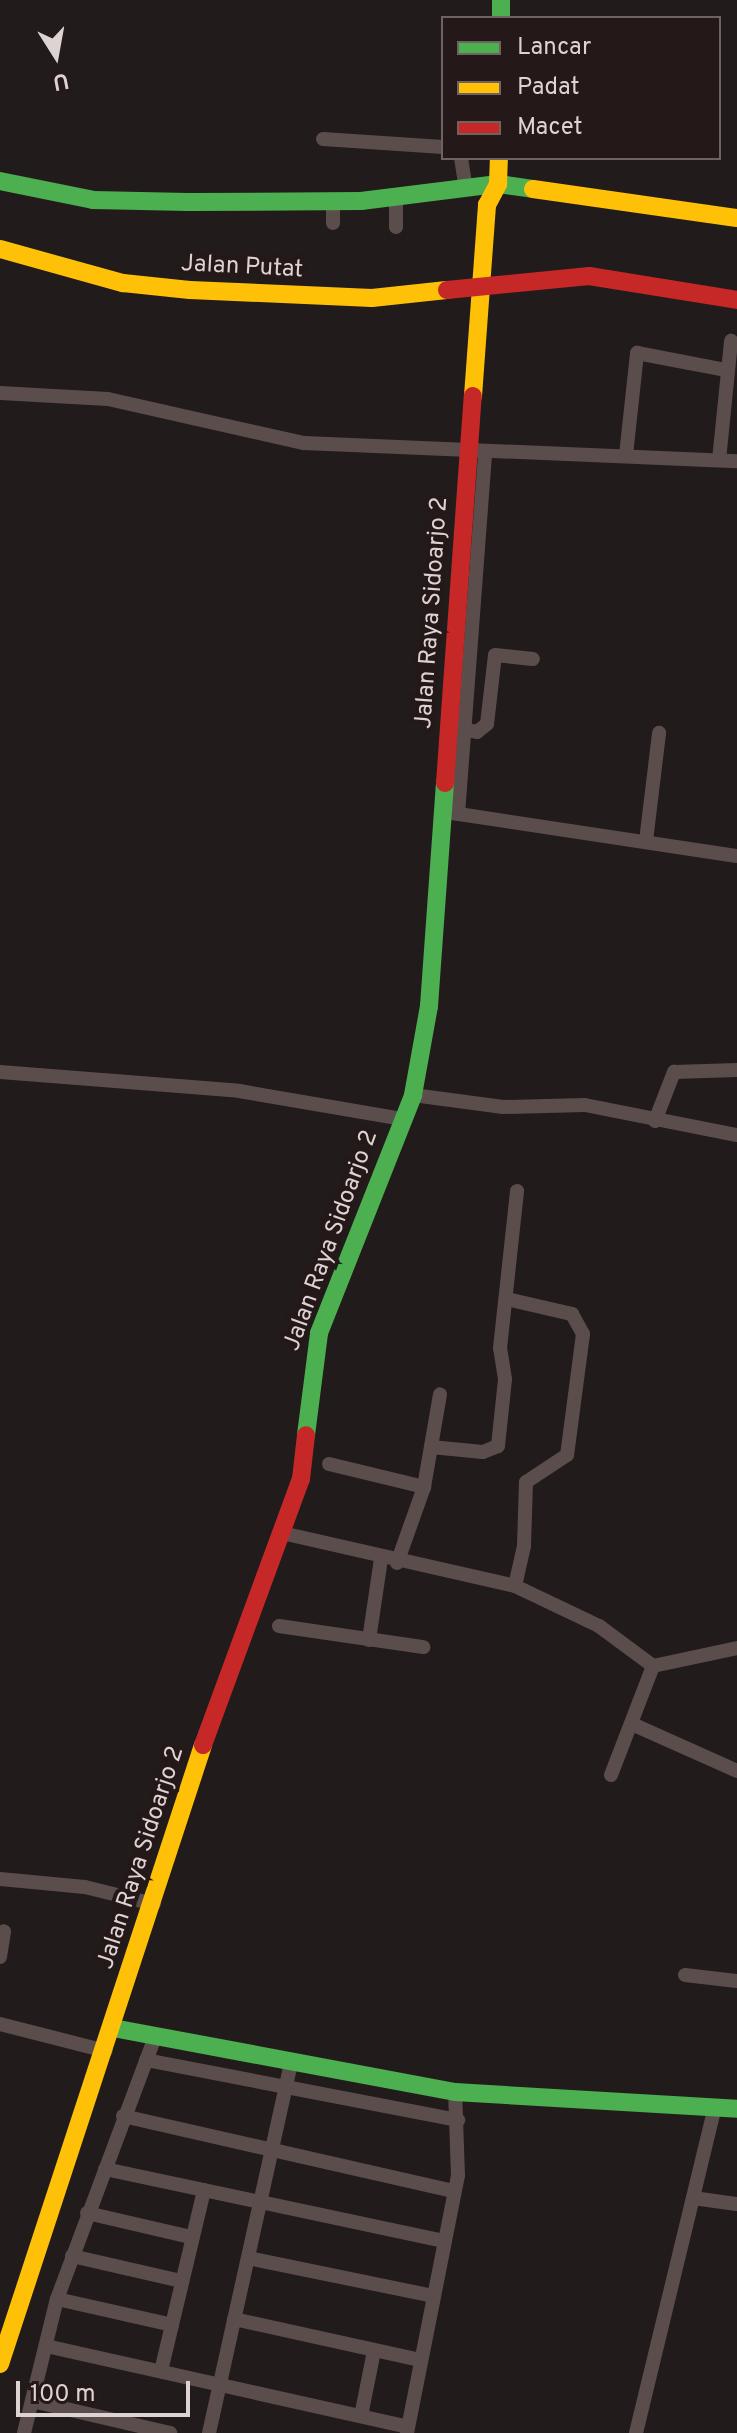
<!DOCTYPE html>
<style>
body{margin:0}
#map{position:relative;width:737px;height:2433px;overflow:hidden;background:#221b1b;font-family:Overpass,sans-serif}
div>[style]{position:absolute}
.street>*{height:14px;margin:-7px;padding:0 7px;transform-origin:7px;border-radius:7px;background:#5c4d4d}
.fast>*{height:18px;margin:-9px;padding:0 9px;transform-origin:9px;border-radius:9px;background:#4caf50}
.slow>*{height:18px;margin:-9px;padding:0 9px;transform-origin:9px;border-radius:9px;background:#ffc107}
.jam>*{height:18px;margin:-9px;padding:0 9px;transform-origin:9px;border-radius:9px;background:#c62828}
span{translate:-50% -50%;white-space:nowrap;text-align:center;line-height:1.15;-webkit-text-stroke:8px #251818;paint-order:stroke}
.street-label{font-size:24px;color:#dcd3d2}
.legend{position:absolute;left:441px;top:16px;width:280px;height:144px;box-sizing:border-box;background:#251818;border:2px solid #6e6362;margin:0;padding:10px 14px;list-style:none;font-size:24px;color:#dcd3d2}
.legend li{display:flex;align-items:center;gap:16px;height:40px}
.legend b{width:40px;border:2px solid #6e6362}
.north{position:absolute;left:16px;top:16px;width:80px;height:80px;-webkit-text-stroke:6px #251818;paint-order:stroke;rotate:169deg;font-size:22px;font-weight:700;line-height:32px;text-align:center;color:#dcd3d2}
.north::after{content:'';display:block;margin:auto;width:28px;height:36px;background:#dcd3d2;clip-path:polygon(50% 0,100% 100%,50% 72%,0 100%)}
.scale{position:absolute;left:16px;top:2381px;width:174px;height:36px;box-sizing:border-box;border:4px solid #dcd3d2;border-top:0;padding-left:10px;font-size:24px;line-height:28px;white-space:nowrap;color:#dcd3d2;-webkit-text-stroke:6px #251818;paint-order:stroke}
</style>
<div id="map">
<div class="street">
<i style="left:323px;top:139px;width:120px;rotate:3.8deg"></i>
<i style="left:461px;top:158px;width:30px;rotate:81deg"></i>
<i style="left:396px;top:197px;width:30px;rotate:90deg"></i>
<i style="left:333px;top:201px;width:22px;rotate:90deg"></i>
<i style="left:0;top:393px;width:108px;rotate:3.2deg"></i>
<i style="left:108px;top:399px;width:201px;rotate:12.7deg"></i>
<i style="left:304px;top:443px;width:433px;rotate:2.4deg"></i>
<i style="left:626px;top:455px;width:103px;rotate:-83.8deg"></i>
<i style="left:637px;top:353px;width:91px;rotate:10.8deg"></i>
<i style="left:719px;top:460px;width:120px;rotate:-84.2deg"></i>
<i style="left:466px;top:730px;width:11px;rotate:10deg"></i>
<i style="left:477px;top:732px;width:13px;rotate:-39deg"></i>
<i style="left:487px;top:724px;width:69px;rotate:-83.4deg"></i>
<i style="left:495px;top:655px;width:38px;rotate:6deg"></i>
<i style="left:452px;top:813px;width:288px;rotate:8.6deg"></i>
<i style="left:458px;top:814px;width:362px;rotate:-85.7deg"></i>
<i style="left:646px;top:841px;width:109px;rotate:-83.1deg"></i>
<i style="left:0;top:1072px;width:240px;rotate:4.5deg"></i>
<i style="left:239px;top:1091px;width:165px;rotate:9.7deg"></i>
<i style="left:413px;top:1095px;width:91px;rotate:7.6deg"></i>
<i style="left:503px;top:1107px;width:82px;rotate:-1.4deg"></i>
<i style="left:585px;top:1105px;width:155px;rotate:11.2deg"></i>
<i style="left:655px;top:1121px;width:53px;rotate:-68.8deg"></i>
<i style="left:674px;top:1072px;width:63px;rotate:-1.8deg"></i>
<i style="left:507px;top:1299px;width:67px;rotate:13deg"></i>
<i style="left:572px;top:1314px;width:23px;rotate:61deg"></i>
<i style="left:583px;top:1334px;width:122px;rotate:97.5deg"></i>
<i style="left:567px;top:1455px;width:49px;rotate:146.6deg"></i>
<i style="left:526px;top:1482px;width:64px;rotate:91.8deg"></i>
<i style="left:524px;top:1546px;width:41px;rotate:102.7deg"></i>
<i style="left:431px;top:1447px;width:52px;rotate:5.5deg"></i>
<i style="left:483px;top:1452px;width:16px;rotate:-22deg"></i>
<i style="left:498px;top:1446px;width:67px;rotate:-84deg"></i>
<i style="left:505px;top:1379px;width:31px;rotate:-99deg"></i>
<i style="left:500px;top:1348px;width:158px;rotate:-83.8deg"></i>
<i style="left:329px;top:1464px;width:98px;rotate:13.6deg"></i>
<i style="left:424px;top:1487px;width:94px;rotate:-80.2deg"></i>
<i style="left:282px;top:1533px;width:239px;rotate:12.8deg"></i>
<i style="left:515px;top:1586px;width:93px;rotate:25.5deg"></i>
<i style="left:599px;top:1626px;width:67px;rotate:36.5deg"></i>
<i style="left:653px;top:1666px;width:86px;rotate:-12.1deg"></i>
<i style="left:397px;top:1563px;width:81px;rotate:-70.4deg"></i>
<i style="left:279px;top:1626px;width:146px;rotate:8.3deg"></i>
<i style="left:369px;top:1640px;width:82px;rotate:-81.6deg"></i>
<i style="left:632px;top:1724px;width:115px;rotate:24.1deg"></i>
<i style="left:611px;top:1775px;width:117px;rotate:-68.9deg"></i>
<i style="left:0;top:1879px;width:85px;rotate:5.4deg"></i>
<i style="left:85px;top:1887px;width:71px;rotate:13.8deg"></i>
<i style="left:0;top:1957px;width:26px;rotate:-81deg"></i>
<i style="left:685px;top:1975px;width:52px;rotate:6.6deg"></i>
<i style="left:0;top:2024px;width:109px;rotate:14.3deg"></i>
<i style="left:146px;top:2060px;width:318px;rotate:10.9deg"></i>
<i style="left:123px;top:2116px;width:338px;rotate:12.8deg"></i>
<i style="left:105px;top:2169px;width:347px;rotate:12deg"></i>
<i style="left:693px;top:2198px;width:44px;rotate:7.8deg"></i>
<i style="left:87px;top:2213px;width:107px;rotate:13deg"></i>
<i style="left:72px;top:2256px;width:112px;rotate:12.9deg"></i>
<i style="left:248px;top:2258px;width:189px;rotate:11.6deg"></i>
<i style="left:57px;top:2299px;width:118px;rotate:12.7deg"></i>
<i style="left:234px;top:2319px;width:190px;rotate:12.4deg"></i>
<i style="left:46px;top:2346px;width:371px;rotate:12.6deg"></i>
<i style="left:161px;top:2371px;width:186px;rotate:-76.6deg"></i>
<i style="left:32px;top:2401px;width:142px;rotate:13.1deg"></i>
<i style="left:361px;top:2416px;width:66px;rotate:-78.7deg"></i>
<i style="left:24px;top:2433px;width:138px;rotate:-76.2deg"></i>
<i style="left:57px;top:2299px;width:280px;rotate:-69.5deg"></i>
<i style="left:209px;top:2433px;width:378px;rotate:-77.5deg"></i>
<i style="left:407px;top:2433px;width:262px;rotate:-78.8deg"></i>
<i style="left:458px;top:2176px;width:84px;rotate:-92deg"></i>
<i style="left:636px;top:2433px;width:335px;rotate:-76.4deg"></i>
</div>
<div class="fast">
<i style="left:501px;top:0;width:18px;rotate:90deg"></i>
<i style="left:0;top:181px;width:95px;rotate:11.5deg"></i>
<i style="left:93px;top:200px;width:95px;rotate:1.2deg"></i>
<i style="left:188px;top:202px;width:173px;rotate:-0.3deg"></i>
<i style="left:361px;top:201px;width:138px;rotate:-7.1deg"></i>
<i style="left:498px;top:184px;width:35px;rotate:8deg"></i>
<i style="left:306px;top:1435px;width:103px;rotate:-82.7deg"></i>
<i style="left:319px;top:1333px;width:256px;rotate:-68.4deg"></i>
<i style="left:413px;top:1095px;width:90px;rotate:-79.8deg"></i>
<i style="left:429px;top:1006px;width:224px;rotate:-85.9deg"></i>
<i style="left:113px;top:2028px;width:348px;rotate:10.6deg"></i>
<i style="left:455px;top:2092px;width:283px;rotate:3.4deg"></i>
</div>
<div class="slow">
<i style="left:533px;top:189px;width:206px;rotate:8.1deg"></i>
<i style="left:0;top:249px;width:128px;rotate:15.5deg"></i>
<i style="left:123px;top:283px;width:67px;rotate:6deg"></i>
<i style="left:190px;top:290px;width:182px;rotate:2.5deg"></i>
<i style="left:372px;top:298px;width:75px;rotate:-6.1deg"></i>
<i style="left:473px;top:396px;width:192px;rotate:-85.8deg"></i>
<i style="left:487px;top:205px;width:24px;rotate:-62deg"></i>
<i style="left:498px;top:184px;width:26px;rotate:-88deg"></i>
<i style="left:0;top:2364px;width:651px;rotate:-71.84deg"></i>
</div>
<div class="jam">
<i style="left:447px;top:290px;width:143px;rotate:-5.6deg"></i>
<i style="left:589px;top:276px;width:150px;rotate:9.2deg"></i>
<i style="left:445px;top:783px;width:388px;rotate:-85.9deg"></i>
<i style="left:203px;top:1745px;width:283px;rotate:-69.8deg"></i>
<i style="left:301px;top:1479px;width:44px;rotate:-83.5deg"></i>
</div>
<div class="street-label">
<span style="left:242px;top:268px;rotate:3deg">Jalan Putat</span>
<span style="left:433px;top:613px;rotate:-86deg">Jalan Raya Sidoarjo 2</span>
<span style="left:332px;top:1241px;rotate:-70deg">Jalan Raya Sidoarjo 2</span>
<span style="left:142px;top:1858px;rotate:-72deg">Jalan Raya Sidoarjo 2</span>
</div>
<ul class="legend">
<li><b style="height:10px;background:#4caf50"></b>Lancar</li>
<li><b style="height:10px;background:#ffc107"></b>Padat</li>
<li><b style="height:10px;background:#c62828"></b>Macet</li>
</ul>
<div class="north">U</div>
<div class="scale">100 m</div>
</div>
